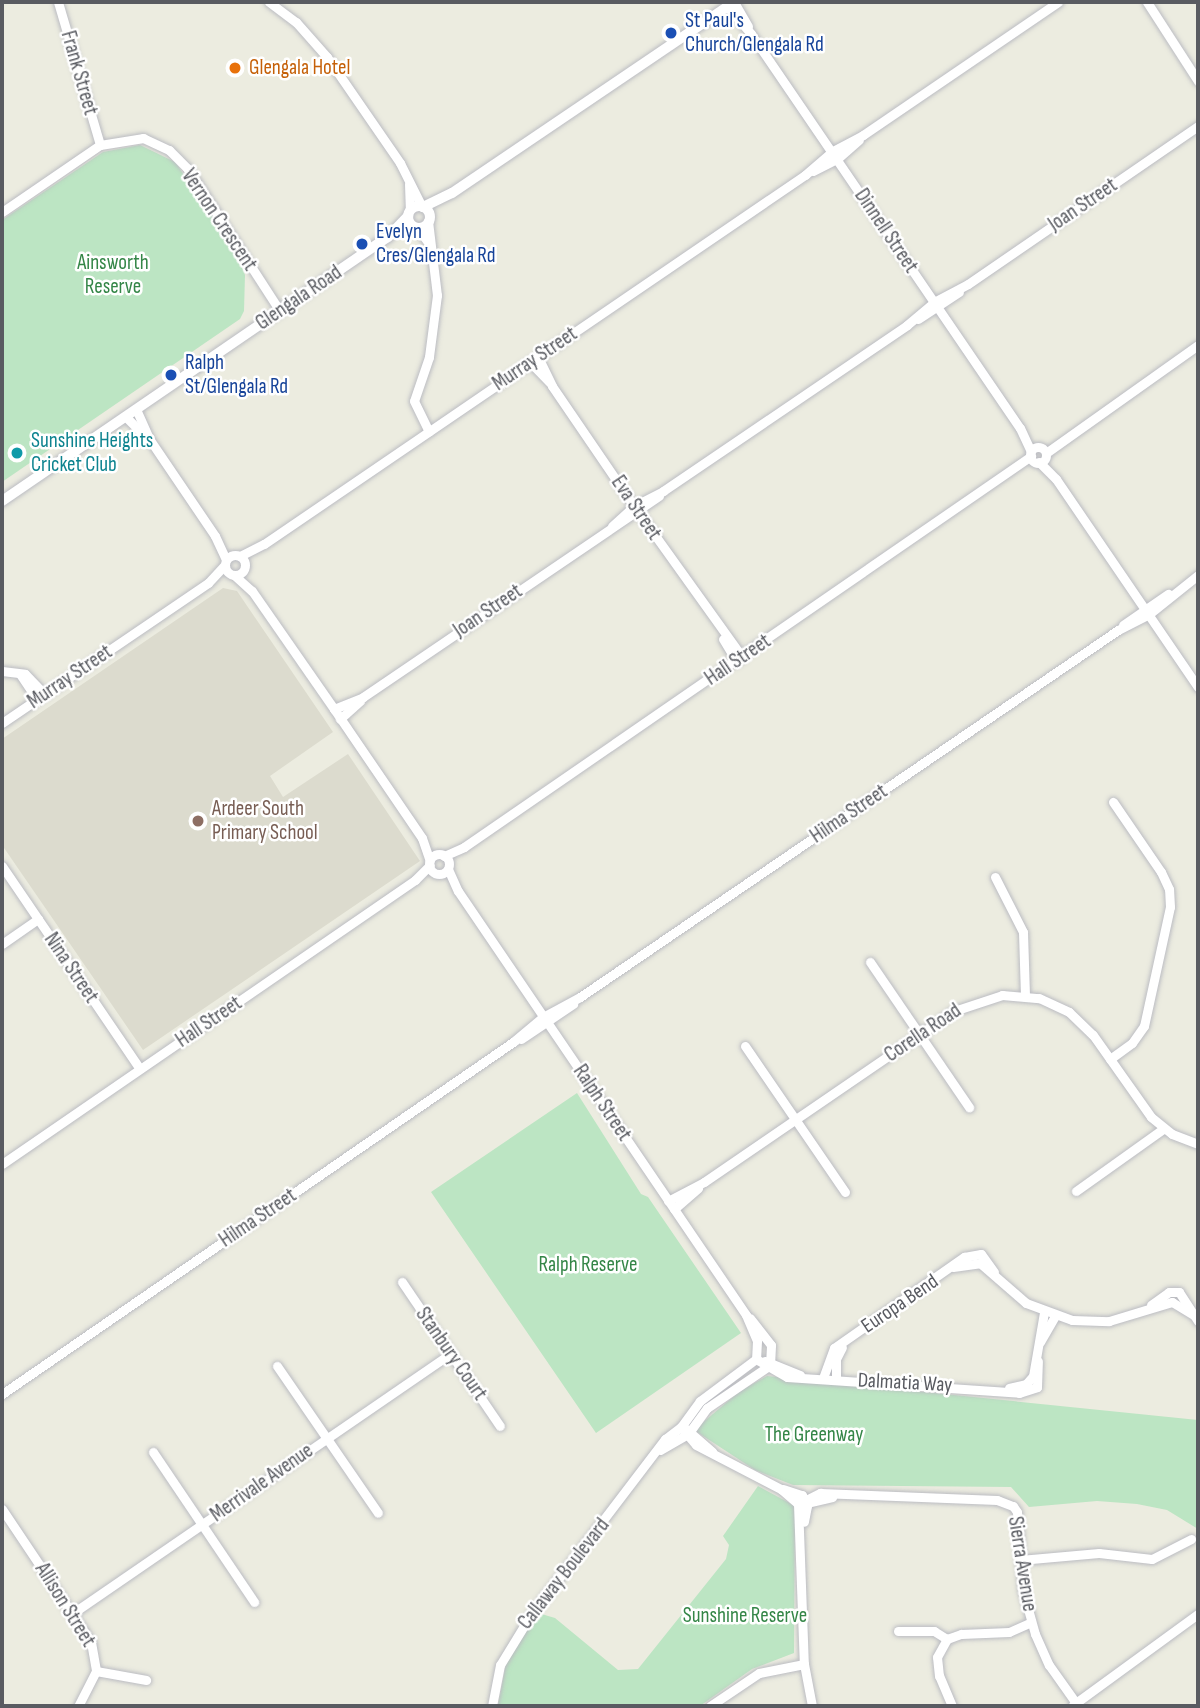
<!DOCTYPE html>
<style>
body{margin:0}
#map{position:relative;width:1200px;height:1708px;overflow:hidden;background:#ecece0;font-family:"Sofia Sans Condensed",sans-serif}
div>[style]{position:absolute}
.education>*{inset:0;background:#dcdbce}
.green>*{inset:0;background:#bce5c3}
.roads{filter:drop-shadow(0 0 2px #bbbcc2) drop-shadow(0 0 2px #bbbcc2)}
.minor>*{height:9px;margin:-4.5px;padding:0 4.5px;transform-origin:4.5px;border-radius:4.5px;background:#fff}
.minor>.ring{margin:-4.5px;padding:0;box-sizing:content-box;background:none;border:9px solid #fff;border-radius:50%}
.tertiary>*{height:10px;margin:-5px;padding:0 5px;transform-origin:5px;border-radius:5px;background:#fff}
.tertiary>.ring{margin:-5px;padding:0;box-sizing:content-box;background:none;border:10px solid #fff;border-radius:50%}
.dots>*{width:19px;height:19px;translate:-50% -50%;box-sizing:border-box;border:4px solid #fff;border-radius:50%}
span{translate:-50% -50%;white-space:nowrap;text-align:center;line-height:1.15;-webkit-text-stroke:5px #fff;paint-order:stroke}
.transit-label{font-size:21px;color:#164399}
.left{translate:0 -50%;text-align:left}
.food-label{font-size:21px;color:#c56008}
.street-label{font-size:21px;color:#595b61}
.park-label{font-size:21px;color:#348647}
.culture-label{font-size:21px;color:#0d838f}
.education-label{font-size:21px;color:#785e54}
.frame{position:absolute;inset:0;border:4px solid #595b61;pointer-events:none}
</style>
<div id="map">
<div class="education">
<i style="clip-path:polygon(223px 588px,237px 591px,333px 732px,270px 776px,283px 797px,348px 754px,420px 861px,143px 1050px,2px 845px,2px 739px)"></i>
</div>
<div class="green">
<i style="clip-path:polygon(140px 145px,175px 162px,235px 248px,245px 275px,244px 311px,240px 319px,2px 482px,2px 220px,103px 152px)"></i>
<i style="clip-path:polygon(577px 1093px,641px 1194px,648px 1197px,741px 1333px,596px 1433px,431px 1192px)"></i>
<i style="clip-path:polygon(767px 1376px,1198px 1420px,1198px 1529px,1167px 1510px,1137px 1504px,1097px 1501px,1029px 1507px,1011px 1487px,793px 1485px,755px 1470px,694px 1430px,740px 1391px)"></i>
<i style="clip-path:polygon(758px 1486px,795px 1506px,794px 1653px,752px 1669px,700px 1706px,498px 1706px,506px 1663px,538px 1613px,555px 1618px,618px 1670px,638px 1669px,726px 1559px,729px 1545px,723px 1536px)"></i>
</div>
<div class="roads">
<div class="minor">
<i style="left:58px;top:2px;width:149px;rotate:73.6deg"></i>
<i style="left:269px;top:2px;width:34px;rotate:37deg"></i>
<i style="left:296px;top:22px;width:47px;rotate:48.5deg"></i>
<i style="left:327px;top:57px;width:129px;rotate:55.4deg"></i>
<i style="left:400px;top:163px;width:49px;rotate:63.4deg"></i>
<i style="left:734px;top:2px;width:28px;rotate:60deg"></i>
<i style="left:1147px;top:2px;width:94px;rotate:57.2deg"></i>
<i style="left:727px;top:6px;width:37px;rotate:49deg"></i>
<i style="left:751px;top:34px;width:477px;rotate:55.7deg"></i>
<i style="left:1020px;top:428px;width:26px;rotate:65deg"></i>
<i style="left:813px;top:171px;width:27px;rotate:-27deg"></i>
<i style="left:837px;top:159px;width:29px;rotate:-41deg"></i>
<i style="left:409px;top:184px;width:26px;rotate:88deg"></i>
<i style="left:2px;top:212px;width:119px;rotate:-34.4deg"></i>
<i style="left:100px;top:145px;width:44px;rotate:-9.2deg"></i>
<i style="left:143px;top:138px;width:29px;rotate:25deg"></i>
<i style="left:169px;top:150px;width:27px;rotate:45deg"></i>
<i style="left:188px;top:169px;width:169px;rotate:57.1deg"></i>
<i style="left:428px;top:221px;width:75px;rotate:83.1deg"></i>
<i style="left:437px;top:295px;width:63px;rotate:97.4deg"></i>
<i style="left:429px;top:357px;width:46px;rotate:108.8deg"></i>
<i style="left:414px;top:401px;width:34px;rotate:64deg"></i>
<i style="left:417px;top:227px;width:22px;rotate:54deg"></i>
<i style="left:918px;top:319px;width:49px;rotate:-33.4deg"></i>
<i style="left:538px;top:357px;width:32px;rotate:64deg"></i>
<i style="left:552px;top:386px;width:145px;rotate:55.7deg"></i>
<i style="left:634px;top:506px;width:186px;rotate:54.4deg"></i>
<i style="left:530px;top:362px;width:28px;rotate:46deg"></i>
<i style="left:136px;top:409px;width:34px;rotate:66deg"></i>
<i style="left:150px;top:440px;width:116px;rotate:55.9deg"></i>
<i style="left:215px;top:536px;width:26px;rotate:65deg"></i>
<i style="left:125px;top:416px;width:30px;rotate:45deg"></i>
<i class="ring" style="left:1030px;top:447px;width:7px;height:7px"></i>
<i style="left:1046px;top:453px;width:186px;rotate:-35.4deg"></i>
<i style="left:1039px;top:462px;width:24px;rotate:45deg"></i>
<i style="left:1056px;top:479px;width:252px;rotate:55.7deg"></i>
<i style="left:612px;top:526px;width:30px;rotate:-42deg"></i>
<i style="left:634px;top:506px;width:33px;rotate:-27deg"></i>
<i style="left:663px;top:491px;width:295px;rotate:-34.2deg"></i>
<i style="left:907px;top:325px;width:35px;rotate:-40deg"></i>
<i style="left:934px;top:302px;width:38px;rotate:-28deg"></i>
<i style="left:968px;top:284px;width:279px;rotate:-34.5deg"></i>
<i class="ring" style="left:225px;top:555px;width:11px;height:11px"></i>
<i style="left:240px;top:556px;width:27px;rotate:-27deg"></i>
<i style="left:264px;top:544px;width:655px;rotate:-34.3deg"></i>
<i style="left:805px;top:175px;width:35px;rotate:-41deg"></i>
<i style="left:831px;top:152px;width:36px;rotate:-28deg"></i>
<i style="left:863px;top:135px;width:236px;rotate:-34.3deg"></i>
<i style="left:234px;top:575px;width:24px;rotate:42deg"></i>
<i style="left:252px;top:591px;width:144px;rotate:55.2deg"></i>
<i style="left:334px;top:709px;width:156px;rotate:55.7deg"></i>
<i style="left:422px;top:838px;width:24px;rotate:71deg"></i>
<i style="left:1123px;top:625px;width:55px;rotate:-34.6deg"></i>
<i style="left:723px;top:639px;width:26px;rotate:59deg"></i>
<i style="left:2px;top:671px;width:23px;rotate:7deg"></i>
<i style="left:25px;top:674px;width:28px;rotate:46deg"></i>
<i style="left:20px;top:674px;width:30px;rotate:56deg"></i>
<i style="left:334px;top:709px;width:31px;rotate:-22deg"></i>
<i style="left:363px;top:697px;width:358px;rotate:-34.2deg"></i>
<i style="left:340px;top:719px;width:27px;rotate:-42deg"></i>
<i style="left:2px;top:723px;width:249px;rotate:-34.2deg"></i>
<i style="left:208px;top:583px;width:23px;rotate:-47deg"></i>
<i class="ring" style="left:429px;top:854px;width:11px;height:11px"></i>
<i style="left:444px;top:856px;width:22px;rotate:-24deg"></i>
<i style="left:464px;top:847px;width:689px;rotate:-34.59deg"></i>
<i style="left:2px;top:866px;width:245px;rotate:55.8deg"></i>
<i style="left:448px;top:869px;width:24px;rotate:66deg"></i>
<i style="left:458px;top:891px;width:513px;rotate:55.81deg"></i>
<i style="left:746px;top:1315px;width:28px;rotate:67deg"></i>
<i style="left:757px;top:1341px;width:18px;rotate:93deg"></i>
<i style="left:995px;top:877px;width:62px;rotate:63deg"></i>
<i style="left:1023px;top:932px;width:63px;rotate:88.2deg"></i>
<i style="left:2px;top:944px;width:44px;rotate:-34.8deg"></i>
<i style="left:870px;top:962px;width:176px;rotate:55.7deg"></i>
<i style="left:521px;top:1039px;width:63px;rotate:-33.9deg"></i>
<i style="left:745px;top:1046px;width:177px;rotate:55.6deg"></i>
<i style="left:1110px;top:1059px;width:27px;rotate:-36deg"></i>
<i style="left:1132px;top:1043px;width:21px;rotate:-55deg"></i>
<i style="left:1144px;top:1026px;width:122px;rotate:-77.7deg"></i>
<i style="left:1170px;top:907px;width:18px;rotate:-93deg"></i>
<i style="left:1169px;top:889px;width:19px;rotate:-115deg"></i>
<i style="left:1161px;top:872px;width:85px;rotate:-124.4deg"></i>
<i style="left:2px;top:1164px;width:501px;rotate:-34.51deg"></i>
<i style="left:415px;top:880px;width:21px;rotate:-45deg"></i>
<i style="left:1076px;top:1191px;width:107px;rotate:-35.5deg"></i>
<i style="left:668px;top:1201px;width:41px;rotate:-27.8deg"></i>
<i style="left:704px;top:1182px;width:303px;rotate:-34.4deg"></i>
<i style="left:954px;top:1011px;width:51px;rotate:-18.4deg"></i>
<i style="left:1002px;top:995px;width:37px;rotate:5deg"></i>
<i style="left:1039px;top:998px;width:33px;rotate:25deg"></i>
<i style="left:1069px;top:1012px;width:33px;rotate:44deg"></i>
<i style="left:1093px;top:1035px;width:100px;rotate:54.7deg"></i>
<i style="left:1151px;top:1117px;width:27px;rotate:39deg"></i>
<i style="left:1172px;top:1134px;width:28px;rotate:21deg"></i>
<i style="left:674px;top:1209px;width:32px;rotate:-41deg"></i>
<i style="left:953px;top:1267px;width:27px;rotate:-8deg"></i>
<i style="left:980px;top:1263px;width:61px;rotate:41deg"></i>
<i style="left:1026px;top:1303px;width:49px;rotate:20.3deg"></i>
<i style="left:1072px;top:1320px;width:37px;rotate:2deg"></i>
<i style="left:1109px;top:1321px;width:66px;rotate:-16.8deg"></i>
<i style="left:1172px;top:1302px;width:26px;rotate:31deg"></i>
<i style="left:402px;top:1282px;width:174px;rotate:55.8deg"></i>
<i style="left:1151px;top:1305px;width:22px;rotate:-36deg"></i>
<i style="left:1169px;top:1292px;width:10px"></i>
<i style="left:1179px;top:1292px;width:35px;rotate:57deg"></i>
<i style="left:1040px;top:1342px;width:30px;rotate:-60deg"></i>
<i style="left:756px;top:1359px;width:36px;rotate:30deg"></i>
<i style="left:787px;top:1377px;width:233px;rotate:3.9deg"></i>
<i style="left:1019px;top:1393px;width:19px;rotate:-18deg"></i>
<i style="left:1037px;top:1387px;width:26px;rotate:-88deg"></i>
<i style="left:765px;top:1361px;width:38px;rotate:22deg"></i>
<i style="left:277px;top:1366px;width:178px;rotate:55.5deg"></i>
<i style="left:823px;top:1378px;width:32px;rotate:-70deg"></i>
<i style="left:834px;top:1348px;width:159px;rotate:-35deg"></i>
<i style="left:964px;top:1257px;width:17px;rotate:-10deg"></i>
<i style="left:981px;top:1254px;width:22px;rotate:54deg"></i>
<i style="left:836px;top:1380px;width:21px;rotate:-90deg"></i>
<i style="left:836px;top:1359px;width:13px;rotate:-63deg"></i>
<i style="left:1009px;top:1388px;width:17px;rotate:-13deg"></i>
<i style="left:1026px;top:1384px;width:11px;rotate:-49deg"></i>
<i style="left:1033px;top:1376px;width:65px;rotate:-80.2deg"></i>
<i style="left:2px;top:1394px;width:621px;rotate:-34.56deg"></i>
<i style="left:513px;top:1042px;width:39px;rotate:-40deg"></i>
<i style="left:543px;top:1017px;width:42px;rotate:-28.4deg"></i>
<i style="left:580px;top:997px;width:651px;rotate:-34.3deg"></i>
<i style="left:1118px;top:630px;width:34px;rotate:-27deg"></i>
<i style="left:1148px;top:615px;width:64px;rotate:-38.7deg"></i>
<i style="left:681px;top:1427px;width:23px;rotate:50deg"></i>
<i style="left:696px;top:1445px;width:96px;rotate:27.4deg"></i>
<i style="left:781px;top:1489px;width:23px;rotate:41deg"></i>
<i style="left:798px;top:1504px;width:160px;rotate:87.9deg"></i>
<i style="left:804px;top:1664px;width:43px;rotate:79.2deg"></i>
<i style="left:686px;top:1429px;width:35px;rotate:41deg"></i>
<i style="left:660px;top:1450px;width:32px;rotate:-30deg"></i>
<i style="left:688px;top:1434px;width:32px;rotate:-54deg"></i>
<i style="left:707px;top:1408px;width:76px;rotate:-34.3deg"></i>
<i style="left:770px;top:1365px;width:20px;rotate:-87deg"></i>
<i style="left:771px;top:1345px;width:34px;rotate:-128deg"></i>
<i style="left:153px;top:1452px;width:181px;rotate:56deg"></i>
<i style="left:783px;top:1489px;width:20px;rotate:18deg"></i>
<i style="left:802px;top:1495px;width:12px;rotate:66deg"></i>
<i style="left:807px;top:1506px;width:16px;rotate:101deg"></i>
<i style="left:798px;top:1504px;width:25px;rotate:-27deg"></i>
<i style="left:820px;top:1493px;width:177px;rotate:2.3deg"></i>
<i style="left:997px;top:1500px;width:17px;rotate:21deg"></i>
<i style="left:1013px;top:1506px;width:7px;rotate:56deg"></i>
<i style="left:1017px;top:1512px;width:79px;rotate:85.7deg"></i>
<i style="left:1023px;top:1591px;width:45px;rotate:74.4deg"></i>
<i style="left:1035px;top:1634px;width:34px;rotate:66deg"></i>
<i style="left:1049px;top:1665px;width:47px;rotate:54.6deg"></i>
<i style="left:802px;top:1504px;width:31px;rotate:-13deg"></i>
<i style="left:2px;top:1509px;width:160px;rotate:56.2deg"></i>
<i style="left:91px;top:1642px;width:29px;rotate:80deg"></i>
<i style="left:96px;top:1671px;width:39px;rotate:117deg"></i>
<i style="left:1020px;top:1560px;width:79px;rotate:-5.1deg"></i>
<i style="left:1099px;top:1553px;width:53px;rotate:6.5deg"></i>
<i style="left:1152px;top:1559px;width:44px;rotate:-27.1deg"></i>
<i style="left:73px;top:1613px;width:457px;rotate:-34.5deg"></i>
<i style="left:898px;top:1631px;width:36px"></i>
<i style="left:934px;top:1631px;width:15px;rotate:32deg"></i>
<i style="left:96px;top:1671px;width:51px;rotate:10.2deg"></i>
<i style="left:1073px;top:1705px;width:155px;rotate:-36.1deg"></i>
<i style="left:492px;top:1706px;width:42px;rotate:-79deg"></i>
<i style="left:500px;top:1665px;width:57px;rotate:-58.5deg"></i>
<i style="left:530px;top:1616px;width:223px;rotate:-52.7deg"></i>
<i style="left:665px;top:1439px;width:20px;rotate:-37deg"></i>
<i style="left:681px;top:1427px;width:32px;rotate:-54deg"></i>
<i style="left:700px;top:1401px;width:70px;rotate:-36.9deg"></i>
<i style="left:710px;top:1706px;width:59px;rotate:-34deg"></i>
<i style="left:759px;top:1673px;width:46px;rotate:-11.3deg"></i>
<i style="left:952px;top:1706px;width:33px;rotate:-113deg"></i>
<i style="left:939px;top:1676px;width:19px;rotate:-96deg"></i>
<i style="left:937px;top:1657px;width:21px;rotate:-61deg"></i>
<i style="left:947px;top:1639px;width:15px;rotate:-20deg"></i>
<i style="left:961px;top:1634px;width:48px;rotate:-2.4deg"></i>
<i style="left:1009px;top:1632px;width:24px;rotate:-24deg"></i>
</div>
<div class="tertiary">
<i class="ring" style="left:408px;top:206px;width:12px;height:12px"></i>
<i style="left:423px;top:207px;width:32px;rotate:-26deg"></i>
<i style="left:452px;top:193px;width:341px;rotate:-34.1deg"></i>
<i style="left:2px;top:501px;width:468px;rotate:-34.4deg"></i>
<i style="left:388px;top:237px;width:29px;rotate:-46deg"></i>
</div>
</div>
<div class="dots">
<i style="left:671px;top:33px;background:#1a4fb4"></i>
<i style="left:235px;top:68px;background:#e8710a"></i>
<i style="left:362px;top:244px;background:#1a4fb4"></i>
<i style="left:171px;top:375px;background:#1a4fb4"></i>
<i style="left:17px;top:453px;background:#0f9aa8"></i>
<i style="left:198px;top:821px;background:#8d6e63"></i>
</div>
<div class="transit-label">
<span class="left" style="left:685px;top:33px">St Paul's<br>Church/Glengala Rd</span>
<span class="left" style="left:376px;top:244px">Evelyn<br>Cres/Glengala Rd</span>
<span class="left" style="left:185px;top:375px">Ralph<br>St/Glengala Rd</span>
</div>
<div class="food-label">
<span class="left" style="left:249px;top:68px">Glengala Hotel</span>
</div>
<div class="street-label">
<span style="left:79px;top:73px;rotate:74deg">Frank Street</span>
<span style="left:1083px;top:205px;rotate:-34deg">Joan Street</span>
<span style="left:219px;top:220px;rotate:56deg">Vernon Crescent</span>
<span style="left:886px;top:231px;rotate:56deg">Dinnell Street</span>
<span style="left:299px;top:298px;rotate:-34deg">Glengala Road</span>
<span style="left:535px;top:359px;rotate:-34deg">Murray Street</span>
<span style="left:636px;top:508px;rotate:56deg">Eva Street</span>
<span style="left:488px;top:611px;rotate:-34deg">Joan Street</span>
<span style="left:738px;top:660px;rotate:-34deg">Hall Street</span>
<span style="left:70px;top:677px;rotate:-34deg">Murray Street</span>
<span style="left:849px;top:814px;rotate:-34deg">Hilma Street</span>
<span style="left:71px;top:968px;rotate:56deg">Nina Street</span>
<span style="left:209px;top:1022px;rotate:-34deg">Hall Street</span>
<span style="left:923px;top:1033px;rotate:-34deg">Corella Road</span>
<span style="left:602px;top:1103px;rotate:56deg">Ralph Street</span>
<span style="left:258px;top:1218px;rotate:-34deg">Hilma Street</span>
<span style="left:900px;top:1304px;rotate:-34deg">Europa Bend</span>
<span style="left:451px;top:1354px;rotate:55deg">Stanbury Court</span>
<span style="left:905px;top:1383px;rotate:3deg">Dalmatia Way</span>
<span style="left:262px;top:1483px;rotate:-35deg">Merrivale Avenue</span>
<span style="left:1022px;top:1564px;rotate:81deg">Sierra Avenue</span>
<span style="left:564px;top:1574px;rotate:-52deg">Callaway Boulevard</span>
<span style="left:65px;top:1605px;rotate:58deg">Allison Street</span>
</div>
<div class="park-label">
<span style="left:113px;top:275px">Ainsworth<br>Reserve</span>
<span style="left:588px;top:1265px">Ralph Reserve</span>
<span style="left:814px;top:1435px">The Greenway</span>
<span style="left:745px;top:1616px">Sunshine Reserve</span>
</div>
<div class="culture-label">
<span class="left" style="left:31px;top:453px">Sunshine Heights<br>Cricket Club</span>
</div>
<div class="education-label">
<span class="left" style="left:212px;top:821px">Ardeer South<br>Primary School</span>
</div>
<div class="frame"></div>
</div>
